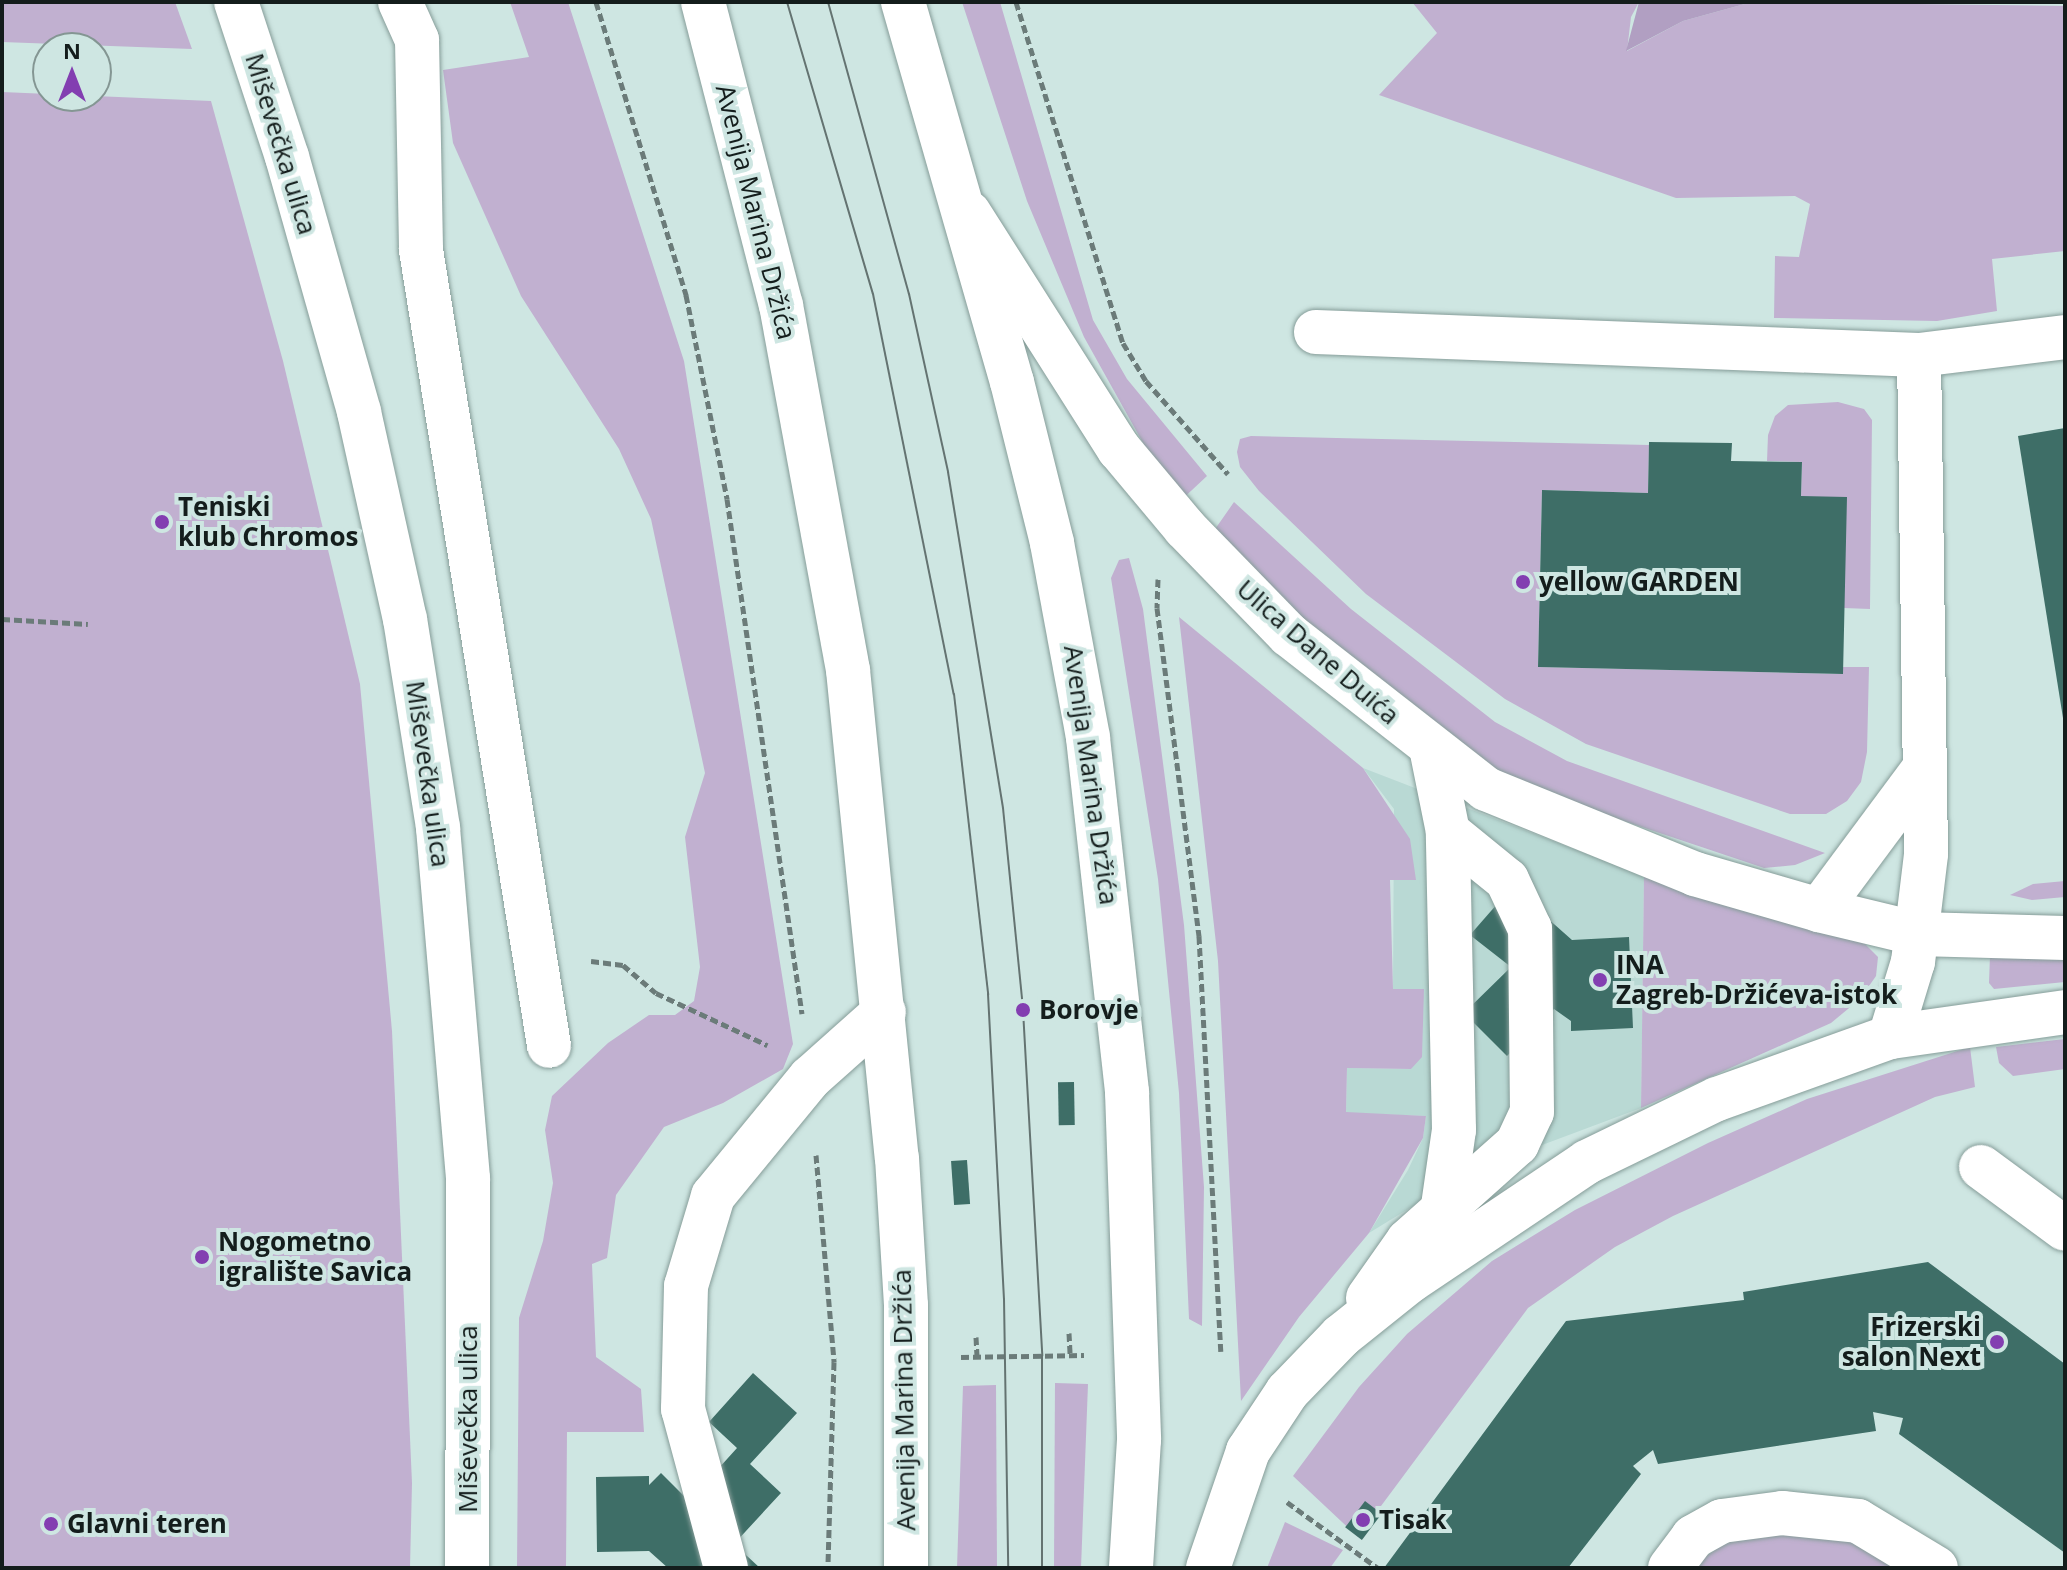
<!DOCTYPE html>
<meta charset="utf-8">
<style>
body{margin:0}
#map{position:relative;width:2067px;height:1570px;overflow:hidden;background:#cee6e2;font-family:"Open Sans",sans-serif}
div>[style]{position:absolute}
.built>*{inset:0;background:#b9d9d4}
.green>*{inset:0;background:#c1b0d0}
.forest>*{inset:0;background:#b19fc2}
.building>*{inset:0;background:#3e6e67;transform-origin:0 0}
.path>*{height:5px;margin-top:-2.5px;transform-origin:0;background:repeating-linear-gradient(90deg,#6b7b79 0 8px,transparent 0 12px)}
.roads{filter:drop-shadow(0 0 2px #869d99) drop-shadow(0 0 2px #869d99)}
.minor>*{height:44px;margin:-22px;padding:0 22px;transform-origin:22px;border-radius:22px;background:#fff}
.major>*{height:44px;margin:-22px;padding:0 22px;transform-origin:22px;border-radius:22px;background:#fff}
.tram>*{height:2px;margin:-1px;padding:0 1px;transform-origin:1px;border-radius:1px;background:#647371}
.dots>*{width:22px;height:22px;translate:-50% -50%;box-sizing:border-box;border:4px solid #cee6e2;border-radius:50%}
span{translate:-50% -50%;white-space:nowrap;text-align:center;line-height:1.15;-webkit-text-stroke:8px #cee6e2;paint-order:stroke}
.street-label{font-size:26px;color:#141d1c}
.poi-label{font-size:26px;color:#141d1c;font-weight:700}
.left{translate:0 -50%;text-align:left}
.right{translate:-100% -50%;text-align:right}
.frame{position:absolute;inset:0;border:4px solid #141d1c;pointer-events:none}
.north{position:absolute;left:32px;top:32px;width:80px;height:80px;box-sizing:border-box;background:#cee6e2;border:2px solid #849693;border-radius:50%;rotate:0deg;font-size:22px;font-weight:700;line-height:32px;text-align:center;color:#141d1c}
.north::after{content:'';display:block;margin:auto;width:28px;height:36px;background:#833eb1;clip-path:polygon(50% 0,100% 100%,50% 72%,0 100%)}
</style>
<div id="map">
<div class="built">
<i style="clip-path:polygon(1363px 768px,1644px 876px,1641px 1108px,1467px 1173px,1369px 1233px,1408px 1170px,1423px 1138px,1426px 1116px,1346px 1113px,1347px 1068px,1411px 1069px,1424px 990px,1393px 989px,1394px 809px)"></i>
</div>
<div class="green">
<i style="clip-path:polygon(2px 2px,175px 2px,192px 49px,2px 42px)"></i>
<i style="clip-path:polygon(510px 2px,568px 2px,684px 361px,793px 1044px,783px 1069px,723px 1103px,664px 1127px,616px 1195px,607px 1258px,592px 1264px,596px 1357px,641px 1389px,644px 1432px,567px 1432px,566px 1568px,517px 1568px,519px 1318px,543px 1241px,553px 1183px,545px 1130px,552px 1096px,608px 1043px,649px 1015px,675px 1015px,694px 1001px,700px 967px,685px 837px,705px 773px,651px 519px,619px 449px,521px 296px,453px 143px,443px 70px,529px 57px)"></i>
<i style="clip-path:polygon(962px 2px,1000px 2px,1093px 320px,1127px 379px,1207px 476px,1177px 504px,1084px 337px,1027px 201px)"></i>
<i style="clip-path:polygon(1412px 2px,1639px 2px,1631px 17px,1627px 51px,1683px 21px,1752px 2px,2065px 6px,2065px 251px,1992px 259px,1997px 311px,1937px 321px,1774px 318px,1775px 256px,1799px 257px,1810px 204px,1795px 196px,1676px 198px,1379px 95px,1437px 33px)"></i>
<i style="clip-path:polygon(2px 92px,211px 101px,283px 361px,360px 684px,392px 1031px,412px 1483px,410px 1568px,2px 1568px)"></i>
<i style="clip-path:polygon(1838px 402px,1864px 409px,1872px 420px,1870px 609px,1844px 608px,1801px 496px,1802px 462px,1767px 461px,1768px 435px,1775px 416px,1788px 405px)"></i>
<i style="clip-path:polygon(1251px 436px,1649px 445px,1648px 493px,1542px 490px,1538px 667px,1842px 674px,1843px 667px,1869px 667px,1867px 752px,1861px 782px,1847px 801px,1826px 814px,1790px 814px,1586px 744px,1505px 699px,1366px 594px,1259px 491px,1240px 467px,1237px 452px,1240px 439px)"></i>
<i style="clip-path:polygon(1234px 502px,1351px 609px,1495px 722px,1567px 761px,1825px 853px,1795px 865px,1764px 868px,1502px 780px,1302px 630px,1211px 535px)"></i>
<i style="clip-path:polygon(1129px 558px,1143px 609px,1184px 925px,1204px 1187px,1202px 1326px,1189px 1319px,1179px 1093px,1158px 879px,1111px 578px,1119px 560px)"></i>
<i style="clip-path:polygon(1179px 617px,1363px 768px,1410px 839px,1416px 880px,1390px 880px,1393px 989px,1424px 989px,1422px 1057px,1411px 1069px,1347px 1068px,1346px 1112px,1426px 1116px,1423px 1138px,1369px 1233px,1299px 1317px,1241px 1401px,1218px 961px)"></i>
<i style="clip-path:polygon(1644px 876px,1864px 943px,1878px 957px,1876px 976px,1860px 999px,1831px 1023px,1641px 1108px)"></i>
<i style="clip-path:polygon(2065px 881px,2065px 897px,2032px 900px,2010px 895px,2033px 884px)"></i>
<i style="clip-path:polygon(2065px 952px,2065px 982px,1994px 989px,1989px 983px,1990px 955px)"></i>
<i style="clip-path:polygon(2065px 1039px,2065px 1069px,2013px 1076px,1999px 1063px,1996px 1047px)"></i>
<i style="clip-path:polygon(1970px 1047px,1975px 1087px,1935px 1097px,1673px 1216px,1615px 1247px,1528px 1308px,1358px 1537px,1293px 1476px,1359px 1387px,1407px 1334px,1492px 1261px,1575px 1210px,1708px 1143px,1807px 1099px)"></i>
<i style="clip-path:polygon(1055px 1383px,1088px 1384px,1081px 1568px,1054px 1568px)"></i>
<i style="clip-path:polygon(996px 1385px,997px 1568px,957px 1568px,963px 1386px)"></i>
<i style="clip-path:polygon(1285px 1522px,1343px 1550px,1330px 1568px,1267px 1568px)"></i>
<i style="clip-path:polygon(1765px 1529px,1855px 1537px,1909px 1568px,1690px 1568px,1727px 1541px)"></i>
</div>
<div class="forest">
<i style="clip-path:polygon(1639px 2px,1752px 2px,1683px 21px,1626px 51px)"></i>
</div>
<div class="building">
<i style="clip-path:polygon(2065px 428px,2065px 718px,2063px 718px,2018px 436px)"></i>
<i style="clip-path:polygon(1649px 442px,1732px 443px,1731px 461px,1802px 462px,1801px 496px,1847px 497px,1843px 674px,1538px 667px,1542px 490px,1648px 493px)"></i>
<i style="clip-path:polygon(1512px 887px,1572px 940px,1629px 937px,1633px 1028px,1571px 1031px,1571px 1021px,1554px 1009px,1507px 1056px,1464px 1013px,1511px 967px,1470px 935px)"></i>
<i style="left:1074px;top:1082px;width:43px;height:16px;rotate:89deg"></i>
<i style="left:967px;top:1160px;width:44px;height:16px;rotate:86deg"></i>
<i style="clip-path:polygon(1928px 1262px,2065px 1364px,2065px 1553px,1899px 1434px,1903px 1418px,1873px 1412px,1876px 1431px,1658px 1464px,1653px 1450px,1633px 1466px,1641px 1474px,1568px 1568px,1384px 1568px,1566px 1321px,1744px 1300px,1743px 1292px)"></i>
<i style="clip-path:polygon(753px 1373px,797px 1413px,750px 1464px,781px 1493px,734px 1544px,760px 1568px,668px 1568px,649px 1551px,597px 1552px,596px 1477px,649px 1476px,649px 1485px,661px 1473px,689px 1501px,737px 1448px,709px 1422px)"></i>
<i style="left:1365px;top:1501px;width:21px;height:33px;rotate:37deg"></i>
</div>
<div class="path">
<i style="left:596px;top:2px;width:307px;rotate:72.9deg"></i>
<i style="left:686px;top:295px;width:208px;rotate:78.6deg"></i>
<i style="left:727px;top:499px;width:520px;rotate:81.71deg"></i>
<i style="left:1016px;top:2px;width:357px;rotate:72.6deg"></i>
<i style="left:1123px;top:343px;width:44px;rotate:58.8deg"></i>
<i style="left:1146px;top:381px;width:124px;rotate:48.6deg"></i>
<i style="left:1158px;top:579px;width:29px;rotate:92deg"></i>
<i style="left:1157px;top:608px;width:331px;rotate:82.7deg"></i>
<i style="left:1199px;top:936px;width:416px;rotate:87deg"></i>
<i style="left:2px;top:619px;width:86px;rotate:3.3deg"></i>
<i style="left:591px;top:961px;width:32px;rotate:7deg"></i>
<i style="left:623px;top:965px;width:43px;rotate:40.3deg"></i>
<i style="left:656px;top:993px;width:123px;rotate:25.1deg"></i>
<i style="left:816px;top:1155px;width:208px;rotate:85deg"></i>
<i style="left:834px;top:1362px;width:206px;rotate:91.7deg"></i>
<i style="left:1069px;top:1333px;width:22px;rotate:87deg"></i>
<i style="left:976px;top:1337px;width:19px;rotate:87deg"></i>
<i style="left:961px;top:1357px;width:123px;rotate:-0.9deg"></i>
<i style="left:1287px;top:1502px;width:112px;rotate:36deg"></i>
</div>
<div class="roads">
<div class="minor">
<i style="left:236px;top:2px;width:163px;rotate:71.8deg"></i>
<i style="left:287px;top:157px;width:265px;rotate:74.2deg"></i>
<i style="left:359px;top:412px;width:212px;rotate:77.5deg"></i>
<i style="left:405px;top:619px;width:212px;rotate:81deg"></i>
<i style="left:438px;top:828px;width:351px;rotate:85.1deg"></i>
<i style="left:468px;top:1178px;width:390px;rotate:90.1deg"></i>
<i style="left:400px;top:2px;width:42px;rotate:65.9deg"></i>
<i style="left:417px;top:40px;width:210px;rotate:88.9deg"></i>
<i style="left:421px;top:250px;width:806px;rotate:80.86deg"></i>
<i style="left:969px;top:213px;width:280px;rotate:57.6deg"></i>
<i style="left:1119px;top:449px;width:103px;rotate:50.1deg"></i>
<i style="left:1185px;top:528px;width:149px;rotate:45.8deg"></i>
<i style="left:1289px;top:635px;width:250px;rotate:38deg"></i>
<i style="left:1486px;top:789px;width:226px;rotate:22.1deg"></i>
<i style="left:1695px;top:874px;width:129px;rotate:16.2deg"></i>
<i style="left:1819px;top:910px;width:102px;rotate:13.6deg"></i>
<i style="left:1918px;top:934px;width:147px;rotate:1.6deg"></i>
<i style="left:1316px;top:332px;width:603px;rotate:2.18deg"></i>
<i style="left:1919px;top:355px;width:147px;rotate:-7deg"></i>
<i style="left:1819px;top:910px;width:174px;rotate:-53.4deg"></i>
<i style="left:1890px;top:1037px;width:78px;rotate:-73deg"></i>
<i style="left:1913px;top:962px;width:109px;rotate:-83.1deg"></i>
<i style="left:1926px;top:854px;width:499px;rotate:-90.8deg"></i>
<i style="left:1981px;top:1167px;width:104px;rotate:36.4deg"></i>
<i style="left:1443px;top:1206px;width:77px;rotate:-81.8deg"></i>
<i style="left:1454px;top:1130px;width:298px;rotate:-91.2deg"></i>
<i style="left:1368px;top:1298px;width:70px;rotate:-54.9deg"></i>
<i style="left:1408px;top:1241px;width:146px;rotate:-41.7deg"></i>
<i style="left:1517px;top:1144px;width:35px;rotate:-65deg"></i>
<i style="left:1532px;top:1112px;width:183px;rotate:-90.6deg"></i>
<i style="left:1530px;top:929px;width:54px;rotate:-115.1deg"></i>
<i style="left:1507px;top:880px;width:76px;rotate:-140.9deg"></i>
<i style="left:1448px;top:832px;width:86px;rotate:-101.4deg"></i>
<i style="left:726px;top:1568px;width:165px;rotate:-105.1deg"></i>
<i style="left:683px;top:1409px;width:123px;rotate:-88.6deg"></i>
<i style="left:686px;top:1286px;width:94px;rotate:-73.3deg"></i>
<i style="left:713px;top:1196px;width:153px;rotate:-50.6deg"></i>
<i style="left:810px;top:1078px;width:99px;rotate:-41.7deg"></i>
<i style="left:1208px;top:1568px;width:124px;rotate:-71.1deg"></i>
<i style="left:1248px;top:1451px;width:71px;rotate:-56.5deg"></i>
<i style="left:1287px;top:1392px;width:78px;rotate:-46deg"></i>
<i style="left:1341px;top:1336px;width:88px;rotate:-38.6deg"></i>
<i style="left:1410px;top:1281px;width:213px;rotate:-33.9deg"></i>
<i style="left:1587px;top:1162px;width:144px;rotate:-25.9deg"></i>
<i style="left:1717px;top:1099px;width:184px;rotate:-19.7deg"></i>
<i style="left:1890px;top:1037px;width:177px;rotate:-8.1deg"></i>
<i style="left:1670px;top:1568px;width:39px;rotate:-53deg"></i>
<i style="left:1693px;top:1537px;width:33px;rotate:-29deg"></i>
<i style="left:1722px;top:1521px;width:61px;rotate:-7.6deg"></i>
<i style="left:1782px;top:1513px;width:76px;rotate:6deg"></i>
<i style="left:1858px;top:1521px;width:91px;rotate:31.1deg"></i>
</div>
<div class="major">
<i style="left:703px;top:2px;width:313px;rotate:75.6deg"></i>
<i style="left:781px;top:305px;width:371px;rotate:79.6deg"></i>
<i style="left:848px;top:670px;width:490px;rotate:84.3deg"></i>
<i style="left:897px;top:1158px;width:147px;rotate:86.5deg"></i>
<i style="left:906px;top:1305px;width:263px;rotate:90deg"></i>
<i style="left:903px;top:2px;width:395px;rotate:74deg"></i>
<i style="left:1012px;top:382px;width:166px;rotate:76deg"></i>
<i style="left:1052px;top:543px;width:198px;rotate:79.5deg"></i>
<i style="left:1088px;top:738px;width:356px;rotate:83.7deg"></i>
<i style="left:1127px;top:1092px;width:348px;rotate:88deg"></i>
<i style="left:1139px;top:1440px;width:128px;rotate:93.6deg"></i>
</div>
</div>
<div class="tram">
<i style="left:787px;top:2px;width:304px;rotate:73.6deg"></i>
<i style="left:873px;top:294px;width:408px;rotate:78.6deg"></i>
<i style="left:954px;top:694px;width:302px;rotate:83.5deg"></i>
<i style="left:988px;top:994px;width:305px;rotate:87deg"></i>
<i style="left:1004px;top:1299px;width:269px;rotate:89.1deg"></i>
<i style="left:828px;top:2px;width:303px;rotate:74.5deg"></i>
<i style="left:909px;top:294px;width:182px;rotate:77.6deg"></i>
<i style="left:948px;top:472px;width:340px;rotate:80.7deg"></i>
<i style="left:1003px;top:808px;width:203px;rotate:84.3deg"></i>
<i style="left:1023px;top:1010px;width:346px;rotate:86.8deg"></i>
<i style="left:1042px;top:1355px;width:213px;rotate:90deg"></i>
</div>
<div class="dots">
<i style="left:162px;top:522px;background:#833eb1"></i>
<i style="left:1523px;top:582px;background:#833eb1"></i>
<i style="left:1600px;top:980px;background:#833eb1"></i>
<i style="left:1023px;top:1010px;background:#833eb1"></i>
<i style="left:202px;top:1257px;background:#833eb1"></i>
<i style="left:1997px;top:1342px;background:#833eb1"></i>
<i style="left:1363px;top:1520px;background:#833eb1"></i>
<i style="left:51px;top:1524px;background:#833eb1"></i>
</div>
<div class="street-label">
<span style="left:281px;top:144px;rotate:73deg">Miševečka ulica</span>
<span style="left:756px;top:212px;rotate:76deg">Avenija Marina Držića</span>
<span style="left:1318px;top:652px;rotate:41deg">Ulica Dane Duića</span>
<span style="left:428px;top:774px;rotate:82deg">Miševečka ulica</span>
<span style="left:1091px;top:775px;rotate:82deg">Avenija Marina Držića</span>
<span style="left:904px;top:1400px;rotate:-91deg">Avenija Marina Držića</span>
<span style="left:468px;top:1419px;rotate:-90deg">Miševečka ulica</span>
</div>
<div class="poi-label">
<span class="left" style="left:178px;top:522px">Teniski<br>klub Chromos</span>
<span class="left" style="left:1539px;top:582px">yellow GARDEN</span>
<span class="left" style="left:1616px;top:980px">INA<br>Zagreb-Držićeva-istok</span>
<span class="left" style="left:1039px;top:1010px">Borovje</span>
<span class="left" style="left:218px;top:1257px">Nogometno<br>igralište Savica</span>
<span class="right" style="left:1981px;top:1342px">Frizerski<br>salon Next</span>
<span class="left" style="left:1379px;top:1520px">Tisak</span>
<span class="left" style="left:67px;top:1524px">Glavni teren</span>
</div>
<div class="frame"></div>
<div class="north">N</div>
</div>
